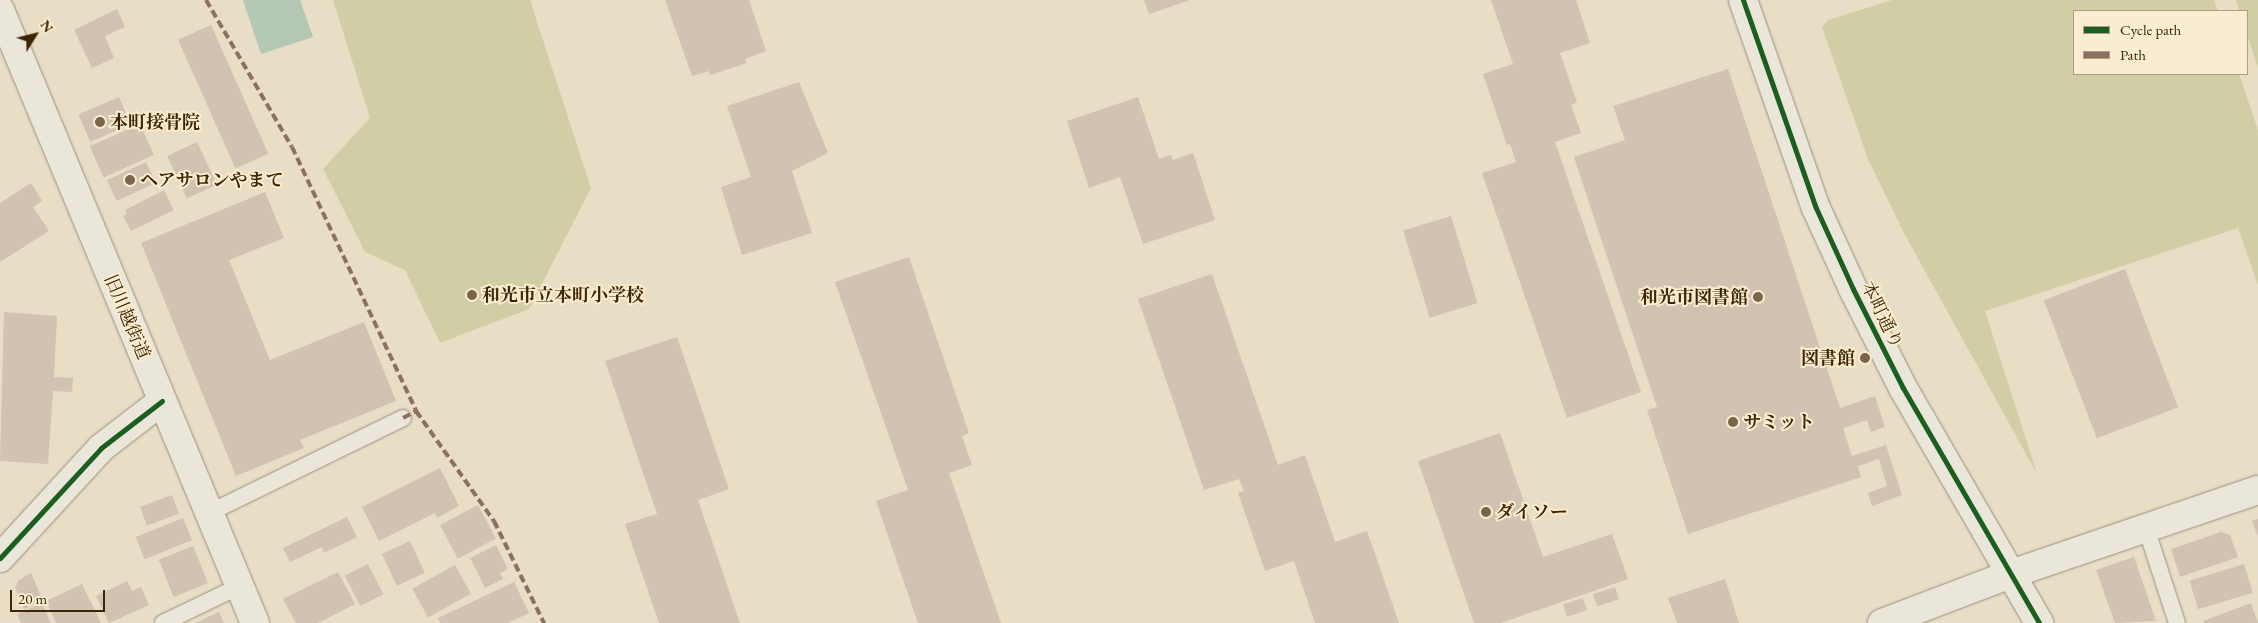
<!DOCTYPE html>
<meta charset="utf-8">
<style>
body{margin:0}
#map{position:relative;width:2258px;height:623px;overflow:hidden;background:#e8ddc5;font-family:"EB Garamond","Noto Serif JP",serif}
div>[style]{position:absolute}
.green>*{inset:0;background:#d1cea6}
.water>*{inset:0;background:#b4c7b5}
.building>*{inset:0;background:#d1c2b2;transform-origin:0 0}
.roads{filter:drop-shadow(0 0 1px #998f7e) drop-shadow(0 0 1px #998f7e)}
.lane>*{height:16px;margin:-8px;padding:0 8px;transform-origin:8px;border-radius:8px;background:#ebe6da}
.secondary>*{height:28px;margin:-14px;padding:0 14px;transform-origin:14px;border-radius:14px;background:#ebe6da}
.quiet>*{height:4px;margin-top:-2px;transform-origin:0;background:repeating-linear-gradient(90deg,#8d6e63 0 8px,transparent 0 12px)}
.cycleway>*{height:5px;margin:-2.5px;padding:0 2.5px;transform-origin:2.5px;border-radius:2.5px;background:#1b5e20}
.dots>*{width:14px;height:14px;translate:-50% -50%;box-sizing:border-box;border:2px solid #faecd0;border-radius:50%}
span{translate:-50% -50%;white-space:nowrap;text-align:center;line-height:1.15;-webkit-text-stroke:4px #faecd0;paint-order:stroke}
.poi-label{font-size:18px;color:#3e2504;font-weight:700}
.left{translate:0 -50%;text-align:left}
.right{translate:-100% -50%;text-align:right}
.street-label{font-size:18px;color:#3e2504}
.legend{position:absolute;left:2073px;top:10px;width:175px;height:65px;box-sizing:border-box;background:#faecd0;border:1px solid #af9c7e;margin:0;padding:6px 9px;list-style:none;font-size:15px;color:#3e2504}
.legend li{display:flex;align-items:center;gap:10px;height:25px}
.legend b{width:25px;border:1px solid #af9c7e}
.north{position:absolute;left:10px;top:10px;width:50px;height:50px;-webkit-text-stroke:4px #faecd0;paint-order:stroke;rotate:54deg;font-size:14px;font-weight:700;line-height:20px;text-align:center;color:#3e2504}
.north::after{content:'';display:block;margin:auto;width:18px;height:22px;background:#3e2504;clip-path:polygon(50% 0,100% 100%,50% 72%,0 100%)}
.scale{position:absolute;left:10px;top:590px;width:95px;height:22px;box-sizing:border-box;border:2px solid #3e2504;border-top:0;padding-left:6px;font-size:15px;line-height:18px;white-space:nowrap;color:#3e2504;-webkit-text-stroke:4px #faecd0;paint-order:stroke}
</style>
<div id="map">
<div class="green">
<i style="clip-path:polygon(333px 0,530px 0,591px 188px,529px 309px,440px 343px,405px 270px,365px 252px,323px 169px,370px 118px)"></i>
<i style="clip-path:polygon(1892px 0,2214px 0,2218px 11px,2074px 11px,2074px 74px,2239px 74px,2258px 130px,2258px 285px,2238px 228px,1985px 311px,2037px 474px,1904px 233px,1868px 159px,1822px 27px,1828px 20px)"></i>
<i style="clip-path:polygon(2236px 0,2258px 0,2258px 68px,2247px 34px,2247px 11px,2239px 11px)"></i>
</div>
<div class="water">
<i style="clip-path:polygon(243px 0,300px 0,313px 37px,261px 54px)"></i>
</div>
<div class="building">
<i style="clip-path:polygon(665px 0,749px 0,766px 51px,745px 59px,747px 63px,710px 75px,709px 71px,692px 76px)"></i>
<i style="clip-path:polygon(1144px 0,1190px 0,1149px 14px)"></i>
<i style="clip-path:polygon(1491px 0,1576px 0,1590px 43px,1560px 53px,1577px 102px,1571px 105px,1581px 133px,1555px 142px,1641px 392px,1567px 418px,1482px 173px,1516px 162px,1510px 144px,1507px 145px,1483px 74px,1513px 64px)"></i>
<i style="clip-path:polygon(117px 9px,125px 27px,105px 36px,114px 58px,92px 68px,74px 30px)"></i>
<i style="left:211px;top:25px;width:141px;height:36px;rotate:66deg"></i>
<i style="clip-path:polygon(1728px 69px,1840px 408px,1875px 396px,1885px 427px,1871px 432px,1867px 420px,1843px 428px,1852px 456px,1886px 445px,1902px 495px,1872px 506px,1868px 493px,1887px 486px,1879px 459px,1858px 466px,1861px 477px,1688px 534px,1647px 410px,1657px 407px,1574px 157px,1625px 140px,1613px 106px)"></i>
<i style="clip-path:polygon(799px 82px,828px 153px,792px 171px,812px 233px,742px 255px,721px 187px,751px 177px,727px 106px)"></i>
<i style="left:119px;top:97px;width:30px;height:44px;rotate:67deg"></i>
<i style="clip-path:polygon(1138px 97px,1159px 159px,1171px 155px,1173px 160px,1193px 153px,1215px 220px,1143px 244px,1120px 177px,1089px 188px,1067px 121px)"></i>
<i style="left:140px;top:124px;width:34px;height:55px;rotate:66deg"></i>
<i style="left:197px;top:142px;width:47px;height:33px;rotate:65deg"></i>
<i style="left:146px;top:162px;width:23px;height:43px;rotate:65deg"></i>
<i style="clip-path:polygon(31px 183px,42px 201px,33px 207px,49px 231px,0 262px,0 203px)"></i>
<i style="clip-path:polygon(164px 190px,174px 210px,131px 231px,123px 216px,127px 214px,125px 210px)"></i>
<i style="clip-path:polygon(265px 192px,284px 238px,229px 260px,270px 360px,364px 322px,396px 401px,300px 440px,304px 448px,236px 476px,141px 243px)"></i>
<i style="left:1451px;top:216px;width:91px;height:50px;rotate:73deg"></i>
<i style="clip-path:polygon(909px 257px,969px 433px,962px 436px,972px 465px,949px 473px,1001px 623px,918px 623px,876px 501px,908px 490px,835px 282px)"></i>
<i style="left:2125px;top:269px;width:148px;height:87px;rotate:69deg"></i>
<i style="clip-path:polygon(1212px 274px,1278px 465px,1305px 455px,1335px 542px,1367px 531px,1399px 623px,1315px 623px,1294px 561px,1265px 571px,1238px 493px,1244px 491px,1239px 479px,1204px 490px,1138px 299px)"></i>
<i style="clip-path:polygon(4px 312px,57px 316px,54px 377px,73px 378px,72px 392px,53px 391px,48px 464px,0 461px)"></i>
<i style="clip-path:polygon(677px 337px,729px 489px,698px 500px,740px 623px,659px 623px,625px 524px,657px 514px,605px 361px)"></i>
<i style="clip-path:polygon(1500px 433px,1543px 557px,1612px 534px,1628px 579px,1501px 623px,1474px 623px,1418px 461px)"></i>
<i style="clip-path:polygon(440px 468px,459px 506px,437px 518px,435px 513px,379px 541px,362px 507px)"></i>
<i style="left:172px;top:495px;width:20px;height:34px;rotate:70deg"></i>
<i style="left:478px;top:505px;width:38px;height:43px;rotate:62deg"></i>
<i style="clip-path:polygon(347px 517px,357px 537px,324px 553px,322px 547px,290px 562px,283px 548px)"></i>
<i style="left:183px;top:518px;width:24px;height:51px;rotate:68deg"></i>
<i style="clip-path:polygon(2258px 519px,2258px 537px,2252px 521px)"></i>
<i style="clip-path:polygon(2221px 532px,2230px 535px,2238px 557px,2180px 577px,2171px 549px)"></i>
<i style="left:410px;top:541px;width:35px;height:31px;rotate:65deg"></i>
<i style="clip-path:polygon(496px 545px,508px 569px,500px 573px,503px 579px,485px 588px,470px 558px)"></i>
<i style="left:193px;top:546px;width:40px;height:37px;rotate:68deg"></i>
<i style="clip-path:polygon(2134px 557px,2156px 621px,2115px 623px,2096px 570px)"></i>
<i style="left:368px;top:564px;width:34px;height:26px;rotate:63deg"></i>
<i style="left:2244px;top:564px;width:30px;height:57px;rotate:73deg"></i>
<i style="left:455px;top:565px;width:33px;height:49px;rotate:61deg"></i>
<i style="clip-path:polygon(338px 572px,355px 604px,318px 623px,296px 623px,283px 599px)"></i>
<i style="clip-path:polygon(31px 573px,43px 601px,24px 609px,15px 587px,19px 580px)"></i>
<i style="clip-path:polygon(1725px 579px,1739px 623px,1677px 623px,1668px 598px)"></i>
<i style="clip-path:polygon(127px 581px,132px 591px,141px 587px,149px 605px,109px 623px,96px 596px)"></i>
<i style="clip-path:polygon(514px 582px,529px 613px,508px 623px,440px 623px,438px 618px)"></i>
<i style="clip-path:polygon(82px 584px,101px 623px,56px 623px,46px 601px)"></i>
<i style="left:1615px;top:587px;width:13px;height:23px;rotate:72deg"></i>
<i style="left:1583px;top:598px;width:13px;height:21px;rotate:72deg"></i>
<i style="clip-path:polygon(42px 603px,51px 623px,21px 623px,17px 614px)"></i>
<i style="clip-path:polygon(2251px 603px,2258px 623px,2204px 623px,2203px 621px)"></i>
<i style="clip-path:polygon(219px 612px,224px 623px,195px 623px)"></i>
</div>
<div class="roads">
<div class="lane">
<i style="left:209px;top:513px;width:216px;rotate:-26.1deg"></i>
<i style="left:2146px;top:528px;width:100px;rotate:71.9deg"></i>
<i style="left:163px;top:623px;width:85px;rotate:-25.7deg"></i>
</div>
<div class="secondary">
<i style="left:1743px;top:0;width:220px;rotate:70.7deg"></i>
<i style="left:1816px;top:208px;width:89px;rotate:65.4deg"></i>
<i style="left:1853px;top:289px;width:111px;rotate:63.2deg"></i>
<i style="left:1903px;top:388px;width:272px;rotate:59.9deg"></i>
<i style="left:0;top:10px;width:664px;rotate:67.41deg"></i>
<i style="left:0;top:558px;width:149px;rotate:-47.4deg"></i>
<i style="left:101px;top:448px;width:77px;rotate:-37.6deg"></i>
<i style="left:1882px;top:623px;width:138px;rotate:-20.8deg"></i>
<i style="left:2011px;top:574px;width:261px;rotate:-18.8deg"></i>
</div>
</div>
<div class="quiet">
<i style="left:206px;top:0;width:170px;rotate:59.7deg"></i>
<i style="left:292px;top:147px;width:292px;rotate:64.8deg"></i>
<i style="left:416px;top:411px;width:135px;rotate:54.7deg"></i>
<i style="left:494px;top:521px;width:114px;rotate:63.9deg"></i>
<i style="left:403px;top:418px;width:15px;rotate:-28deg"></i>
</div>
<div class="cycleway">
<i style="left:1743px;top:0;width:220px;rotate:70.7deg"></i>
<i style="left:1816px;top:208px;width:89px;rotate:65.4deg"></i>
<i style="left:1853px;top:289px;width:111px;rotate:63.2deg"></i>
<i style="left:1903px;top:388px;width:272px;rotate:59.9deg"></i>
<i style="left:0;top:558px;width:149px;rotate:-47.4deg"></i>
<i style="left:101px;top:448px;width:77px;rotate:-37.6deg"></i>
</div>
<div class="dots">
<i style="left:100px;top:122px;background:#7a6548"></i>
<i style="left:130px;top:180px;background:#7a6548"></i>
<i style="left:472px;top:295px;background:#7a6548"></i>
<i style="left:1758px;top:297px;background:#7a6548"></i>
<i style="left:1865px;top:358px;background:#7a6548"></i>
<i style="left:1733px;top:422px;background:#7a6548"></i>
<i style="left:1486px;top:512px;background:#7a6548"></i>
</div>
<div class="poi-label">
<span class="left" style="left:110px;top:122px">本町接骨院</span>
<span class="left" style="left:140px;top:180px">ヘアサロンやまて</span>
<span class="left" style="left:482px;top:295px">和光市立本町小学校</span>
<span class="right" style="left:1748px;top:297px">和光市図書館</span>
<span class="right" style="left:1855px;top:358px">図書館</span>
<span class="left" style="left:1743px;top:422px">サミット</span>
<span class="left" style="left:1496px;top:512px">ダイソー</span>
</div>
<div class="street-label">
<span style="left:1882px;top:315px;rotate:64deg">本町通り</span>
<span style="left:127px;top:317px;rotate:67deg">旧川越街道</span>
</div>
<ul class="legend">
<li><b style="height:6px;background:#1b5e20"></b>Cycle path</li>
<li><b style="height:6px;background:#8d6e63"></b>Path</li>
</ul>
<div class="north">N</div>
<div class="scale">20 m</div>
</div>
